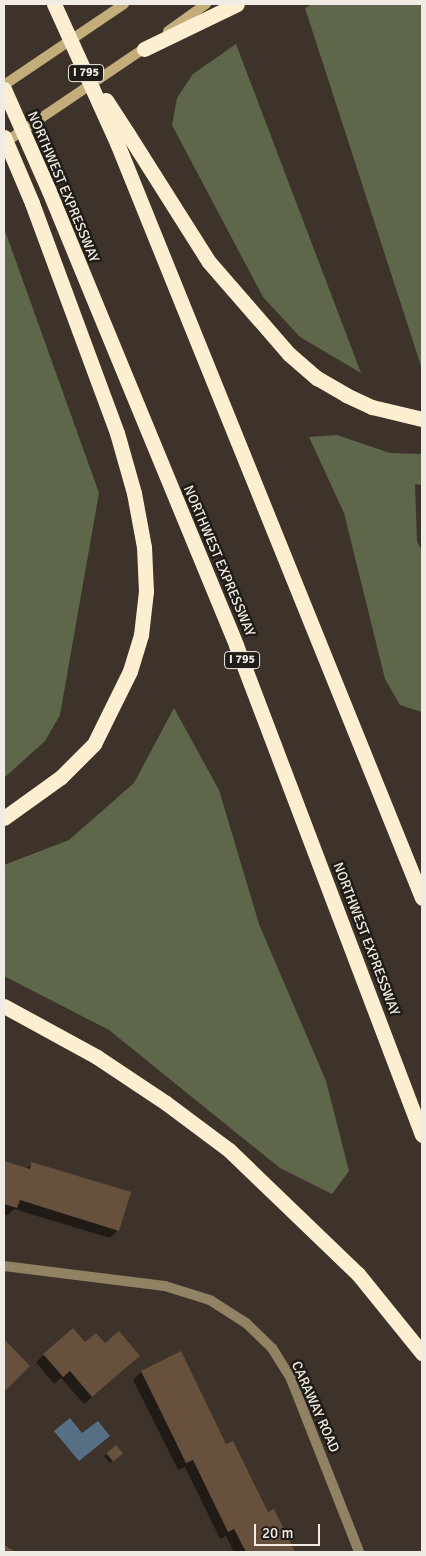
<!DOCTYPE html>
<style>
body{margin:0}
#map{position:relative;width:426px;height:1556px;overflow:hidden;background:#3d332b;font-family:Signika,sans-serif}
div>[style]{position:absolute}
.forest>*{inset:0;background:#5e674a}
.water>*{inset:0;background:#576f84}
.shadow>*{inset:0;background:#0007}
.building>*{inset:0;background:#67503c;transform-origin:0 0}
.street>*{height:10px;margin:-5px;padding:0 5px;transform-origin:5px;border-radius:5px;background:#908263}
.secondary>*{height:10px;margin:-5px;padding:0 5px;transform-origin:5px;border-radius:5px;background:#c3ad7b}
.highway>*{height:15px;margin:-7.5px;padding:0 7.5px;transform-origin:7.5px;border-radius:7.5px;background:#fcefd1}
.highway-bridge>*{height:15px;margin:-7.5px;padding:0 7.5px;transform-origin:7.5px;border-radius:7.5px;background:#fcefd1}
span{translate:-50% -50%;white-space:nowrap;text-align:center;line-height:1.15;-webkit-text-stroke:5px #201c18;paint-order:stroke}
.shield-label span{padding:1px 4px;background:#201c18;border:1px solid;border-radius:4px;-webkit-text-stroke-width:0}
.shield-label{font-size:12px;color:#f1ebe5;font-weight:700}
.street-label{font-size:14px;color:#f1ebe5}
.frame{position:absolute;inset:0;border:5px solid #f1ebe5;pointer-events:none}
.scale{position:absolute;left:254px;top:1524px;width:66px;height:22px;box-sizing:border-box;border:2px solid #f1ebe5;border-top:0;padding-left:6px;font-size:15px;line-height:18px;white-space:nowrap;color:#f1ebe5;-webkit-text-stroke:4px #201c18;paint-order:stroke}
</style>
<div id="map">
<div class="forest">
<i style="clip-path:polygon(312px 4px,422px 4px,422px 369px,305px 8px)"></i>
<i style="clip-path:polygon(236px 44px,361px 373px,300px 337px,263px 297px,172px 125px,177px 98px,193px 74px)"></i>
<i style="clip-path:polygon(4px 228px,99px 493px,60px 715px,45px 741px,4px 778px)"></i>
<i style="clip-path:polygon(337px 435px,390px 453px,422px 454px,422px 485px,415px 484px,417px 541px,422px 551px,422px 712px,400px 705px,385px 679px,344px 513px,309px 437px)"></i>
<i style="clip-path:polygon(174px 708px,219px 790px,259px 924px,326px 1081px,349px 1171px,332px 1194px,280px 1168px,109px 1030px,4px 976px,4px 865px,69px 840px,134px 783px)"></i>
</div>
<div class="water">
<i style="clip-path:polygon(70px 1418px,82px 1433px,98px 1421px,110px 1436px,79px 1461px,54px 1431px)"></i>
</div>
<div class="shadow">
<i style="clip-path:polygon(4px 1162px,26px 1169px,32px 1163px,118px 1230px,110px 1238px,14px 1209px,8px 1215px,4px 1214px)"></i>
<i style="clip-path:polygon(85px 1344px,105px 1345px,131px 1364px,84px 1404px,61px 1378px,54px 1384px,36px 1362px,44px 1355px)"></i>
<i style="clip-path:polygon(141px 1372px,225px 1446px,267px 1514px,274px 1511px,294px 1552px,234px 1552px,226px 1536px,220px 1539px,185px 1467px,178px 1470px,133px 1380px)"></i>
<i style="clip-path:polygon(116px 1447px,121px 1453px,110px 1463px,104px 1456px)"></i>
</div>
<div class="building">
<i style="clip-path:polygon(4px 1161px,30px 1169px,31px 1162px,131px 1192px,119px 1231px,20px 1200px,17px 1208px,4px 1204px)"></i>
<i style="clip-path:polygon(73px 1328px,85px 1342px,96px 1333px,105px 1343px,119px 1331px,140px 1356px,92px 1397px,70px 1371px,63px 1377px,43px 1354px)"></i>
<i style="clip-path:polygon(4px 1339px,30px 1366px,4px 1392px)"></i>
<i style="clip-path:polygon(181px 1351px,226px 1444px,233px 1441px,268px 1512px,274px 1509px,295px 1552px,246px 1552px,234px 1529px,228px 1532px,193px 1460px,186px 1463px,141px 1371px)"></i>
<i style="left:116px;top:1445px;width:11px;height:13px;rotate:49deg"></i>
<i style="clip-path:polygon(4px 1545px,16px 1552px,4px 1552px)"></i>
</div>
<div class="street">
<i style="left:4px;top:1266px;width:162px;rotate:7.1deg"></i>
<i style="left:165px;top:1286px;width:47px;rotate:17.3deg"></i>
<i style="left:210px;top:1300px;width:43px;rotate:32.6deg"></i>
<i style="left:246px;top:1323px;width:36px;rotate:44deg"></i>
<i style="left:272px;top:1348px;width:36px;rotate:58deg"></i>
<i style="left:291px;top:1379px;width:186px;rotate:68.5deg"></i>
</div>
<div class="secondary">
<i style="left:168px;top:31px;width:47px;rotate:-35.4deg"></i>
<i style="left:4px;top:85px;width:145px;rotate:-34deg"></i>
<i style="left:4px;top:143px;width:174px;rotate:-34deg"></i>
</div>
<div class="highway">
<i style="left:144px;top:49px;width:103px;rotate:-25.8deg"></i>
<i style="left:128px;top:134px;width:151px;rotate:57.7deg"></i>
<i style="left:209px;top:262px;width:122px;rotate:49deg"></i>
<i style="left:289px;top:354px;width:37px;rotate:41deg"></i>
<i style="left:317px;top:378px;width:34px;rotate:30deg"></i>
<i style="left:346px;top:395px;width:29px;rotate:25deg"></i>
<i style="left:372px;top:407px;width:51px;rotate:13.5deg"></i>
<i style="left:117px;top:143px;width:814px;rotate:68deg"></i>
<i style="left:49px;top:191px;width:491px;rotate:67.6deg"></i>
<i style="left:236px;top:645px;width:524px;rotate:69.21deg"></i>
<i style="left:4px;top:818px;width:70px;rotate:-35.7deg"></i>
<i style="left:61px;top:777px;width:47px;rotate:-45deg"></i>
<i style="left:94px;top:744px;width:81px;rotate:-63.7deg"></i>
<i style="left:130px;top:671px;width:38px;rotate:-73deg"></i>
<i style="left:141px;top:635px;width:44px;rotate:-83.5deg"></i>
<i style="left:146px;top:591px;width:44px;rotate:-92.6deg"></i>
<i style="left:144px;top:547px;width:55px;rotate:-100.5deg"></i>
<i style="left:134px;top:493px;width:62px;rotate:-105.8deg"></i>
<i style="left:117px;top:433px;width:245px;rotate:-110.3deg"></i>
<i style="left:4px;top:1006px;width:106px;rotate:28.7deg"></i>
<i style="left:97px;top:1057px;width:83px;rotate:33.7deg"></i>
<i style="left:166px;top:1103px;width:79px;rotate:36.7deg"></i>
<i style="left:229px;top:1150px;width:179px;rotate:43.9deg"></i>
<i style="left:358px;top:1274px;width:102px;rotate:51deg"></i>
</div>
<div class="highway-bridge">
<i style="left:54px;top:4px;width:153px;rotate:65.6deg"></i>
<i style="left:4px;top:89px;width:111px;rotate:66.2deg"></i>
<i style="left:106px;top:100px;width:40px;rotate:57.1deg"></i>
<i style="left:4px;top:137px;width:72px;rotate:67deg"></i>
</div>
<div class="shield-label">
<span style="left:86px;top:73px">I 795</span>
<span style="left:242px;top:660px">I 795</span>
</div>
<div class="street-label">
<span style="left:63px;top:187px;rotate:67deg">NORTHWEST EXPRESSWAY</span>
<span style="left:219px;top:561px;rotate:67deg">NORTHWEST EXPRESSWAY</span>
<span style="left:366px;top:939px;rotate:69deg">NORTHWEST EXPRESSWAY</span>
<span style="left:315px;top:1407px;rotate:66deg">CARAWAY ROAD</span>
</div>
<div class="frame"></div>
<div class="scale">20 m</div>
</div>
